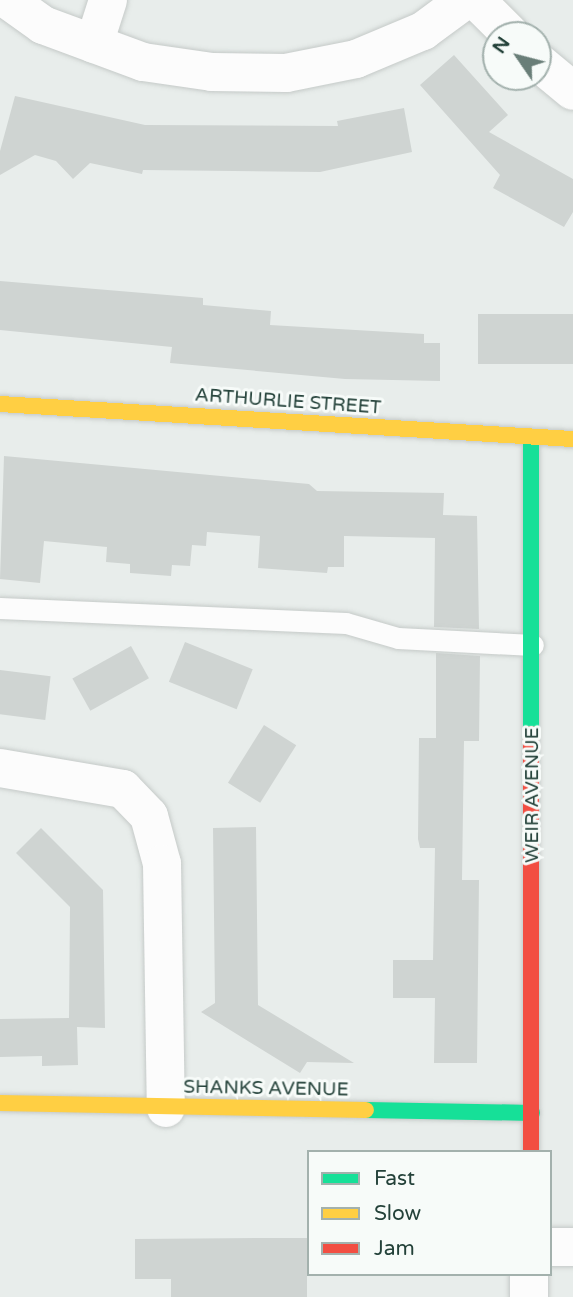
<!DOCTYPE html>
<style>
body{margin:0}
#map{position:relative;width:573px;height:1297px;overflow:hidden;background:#e8edeb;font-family:"Varela Round",sans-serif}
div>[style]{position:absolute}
.building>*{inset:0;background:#cfd4d2;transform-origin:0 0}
.roads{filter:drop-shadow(0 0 2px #c5cac8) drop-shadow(0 0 2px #c5cac8)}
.lane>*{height:21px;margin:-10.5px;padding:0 10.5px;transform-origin:10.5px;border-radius:10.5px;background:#fcfcfc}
.street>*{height:38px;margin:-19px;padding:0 19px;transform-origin:19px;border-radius:19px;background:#fcfcfc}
.fast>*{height:16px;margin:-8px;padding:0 8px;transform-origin:8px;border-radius:8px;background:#16e098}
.slow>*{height:16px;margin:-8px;padding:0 8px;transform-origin:8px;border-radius:8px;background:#ffcf43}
.jam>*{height:16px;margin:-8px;padding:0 8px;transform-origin:8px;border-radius:8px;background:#f24e42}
span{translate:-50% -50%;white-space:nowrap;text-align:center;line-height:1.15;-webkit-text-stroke:6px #f7fbf9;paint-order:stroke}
.street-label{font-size:19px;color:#24423a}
.legend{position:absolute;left:307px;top:1150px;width:245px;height:126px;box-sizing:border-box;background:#f7fbf9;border:2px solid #a3b1ad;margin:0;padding:9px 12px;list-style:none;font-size:21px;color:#24423a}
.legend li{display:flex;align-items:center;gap:14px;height:35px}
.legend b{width:35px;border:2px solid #a3b1ad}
.north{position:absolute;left:482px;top:21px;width:70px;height:70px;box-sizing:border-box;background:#f7fbf9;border:2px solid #a3b1ad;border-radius:50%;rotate:305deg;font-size:19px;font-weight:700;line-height:28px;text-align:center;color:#24423a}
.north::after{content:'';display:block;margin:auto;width:24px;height:32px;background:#697e78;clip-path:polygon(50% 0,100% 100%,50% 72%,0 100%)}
</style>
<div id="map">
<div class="building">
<i style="clip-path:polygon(454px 55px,508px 115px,489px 132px,573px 179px,573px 212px,564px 227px,493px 188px,500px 175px,420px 85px)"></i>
<i style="clip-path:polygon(15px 96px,145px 125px,338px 126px,337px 121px,404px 108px,412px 152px,320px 172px,143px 170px,142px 174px,90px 163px,73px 179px,56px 161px,35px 155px,0 175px,0 151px)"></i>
<i style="clip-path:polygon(0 281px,203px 298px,203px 305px,271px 311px,270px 325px,424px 334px,424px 343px,440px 343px,440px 381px,345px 379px,170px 363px,172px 347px,0 330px)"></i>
<i style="left:478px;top:314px;width:95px;height:50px"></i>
<i style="clip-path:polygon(4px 456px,309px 484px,317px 491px,444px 493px,443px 515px,477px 516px,479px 629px,434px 627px,435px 538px,344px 536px,344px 567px,328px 567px,327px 573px,258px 568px,260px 536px,207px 532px,206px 546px,192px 545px,190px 566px,172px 565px,171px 576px,130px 573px,130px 564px,106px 562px,107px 547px,44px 541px,40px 583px,0 579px)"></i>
<i style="left:185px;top:642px;width:73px;height:43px;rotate:22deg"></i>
<i style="left:131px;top:646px;width:37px;height:67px;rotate:61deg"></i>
<i style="clip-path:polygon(436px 653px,480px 656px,479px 741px,464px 741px,462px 880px,479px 880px,477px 1063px,434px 1063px,435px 998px,393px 998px,393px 960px,433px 960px,435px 848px,420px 848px,418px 839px,419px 738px,436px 738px)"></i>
<i style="left:0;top:670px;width:51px;height:44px;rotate:7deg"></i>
<i style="left:264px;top:725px;width:38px;height:68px;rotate:32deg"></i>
<i style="clip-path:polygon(256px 827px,258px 1005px,354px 1063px,307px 1062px,300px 1073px,201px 1012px,215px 1003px,213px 828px)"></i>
<i style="clip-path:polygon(41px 828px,103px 890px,105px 1028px,77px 1027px,78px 1065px,42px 1066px,42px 1056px,0 1057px,0 1019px,69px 1018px,70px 907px,16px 853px)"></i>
<i style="clip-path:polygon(262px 1238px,307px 1238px,307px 1297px,171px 1297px,171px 1279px,135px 1279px,135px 1239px)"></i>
</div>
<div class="roads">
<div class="lane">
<i style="left:0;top:608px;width:346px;rotate:2.5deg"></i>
<i style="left:346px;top:623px;width:54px;rotate:16.1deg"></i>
<i style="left:398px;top:638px;width:135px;rotate:3deg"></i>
</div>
<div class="street">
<i style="left:8px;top:0;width:43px;rotate:35.5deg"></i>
<i style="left:43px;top:25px;width:107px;rotate:20.3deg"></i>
<i style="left:143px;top:62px;width:70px;rotate:8.2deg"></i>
<i style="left:212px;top:72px;width:74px;rotate:0.8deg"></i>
<i style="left:286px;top:73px;width:71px;rotate:-11.3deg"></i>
<i style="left:356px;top:59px;width:73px;rotate:-22.7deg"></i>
<i style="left:423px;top:31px;width:52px;rotate:-36.4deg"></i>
<i style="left:476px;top:0;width:49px;rotate:45deg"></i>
<i style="left:94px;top:44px;width:46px;rotate:-72.3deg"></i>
<i style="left:538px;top:62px;width:45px;rotate:39.6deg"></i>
<i style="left:0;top:768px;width:125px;rotate:9.7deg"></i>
<i style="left:123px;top:789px;width:37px;rotate:46deg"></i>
<i style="left:149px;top:816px;width:50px;rotate:74.8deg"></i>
<i style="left:162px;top:864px;width:244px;rotate:89.1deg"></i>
<i style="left:550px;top:1247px;width:23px"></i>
<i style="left:529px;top:1297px;width:23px;rotate:-90deg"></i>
</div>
<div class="fast">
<i style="left:531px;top:439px;width:295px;rotate:90deg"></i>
<i style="left:366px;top:1110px;width:166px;rotate:1deg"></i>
</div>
<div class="slow">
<i style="left:0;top:404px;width:574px;rotate:3.5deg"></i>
<i style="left:0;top:1103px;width:366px;rotate:1.1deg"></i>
</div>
<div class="jam">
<i style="left:531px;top:734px;width:418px;rotate:90deg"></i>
</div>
</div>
<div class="street-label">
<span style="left:288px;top:402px;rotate:4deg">ARTHURLIE STREET</span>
<span style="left:533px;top:795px;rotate:-90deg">WEIR AVENUE</span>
<span style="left:266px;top:1089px;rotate:1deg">SHANKS AVENUE</span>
</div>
<ul class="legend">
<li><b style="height:9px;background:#16e098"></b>Fast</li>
<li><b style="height:9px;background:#ffcf43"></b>Slow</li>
<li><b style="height:9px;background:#f24e42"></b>Jam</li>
</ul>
<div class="north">N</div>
</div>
